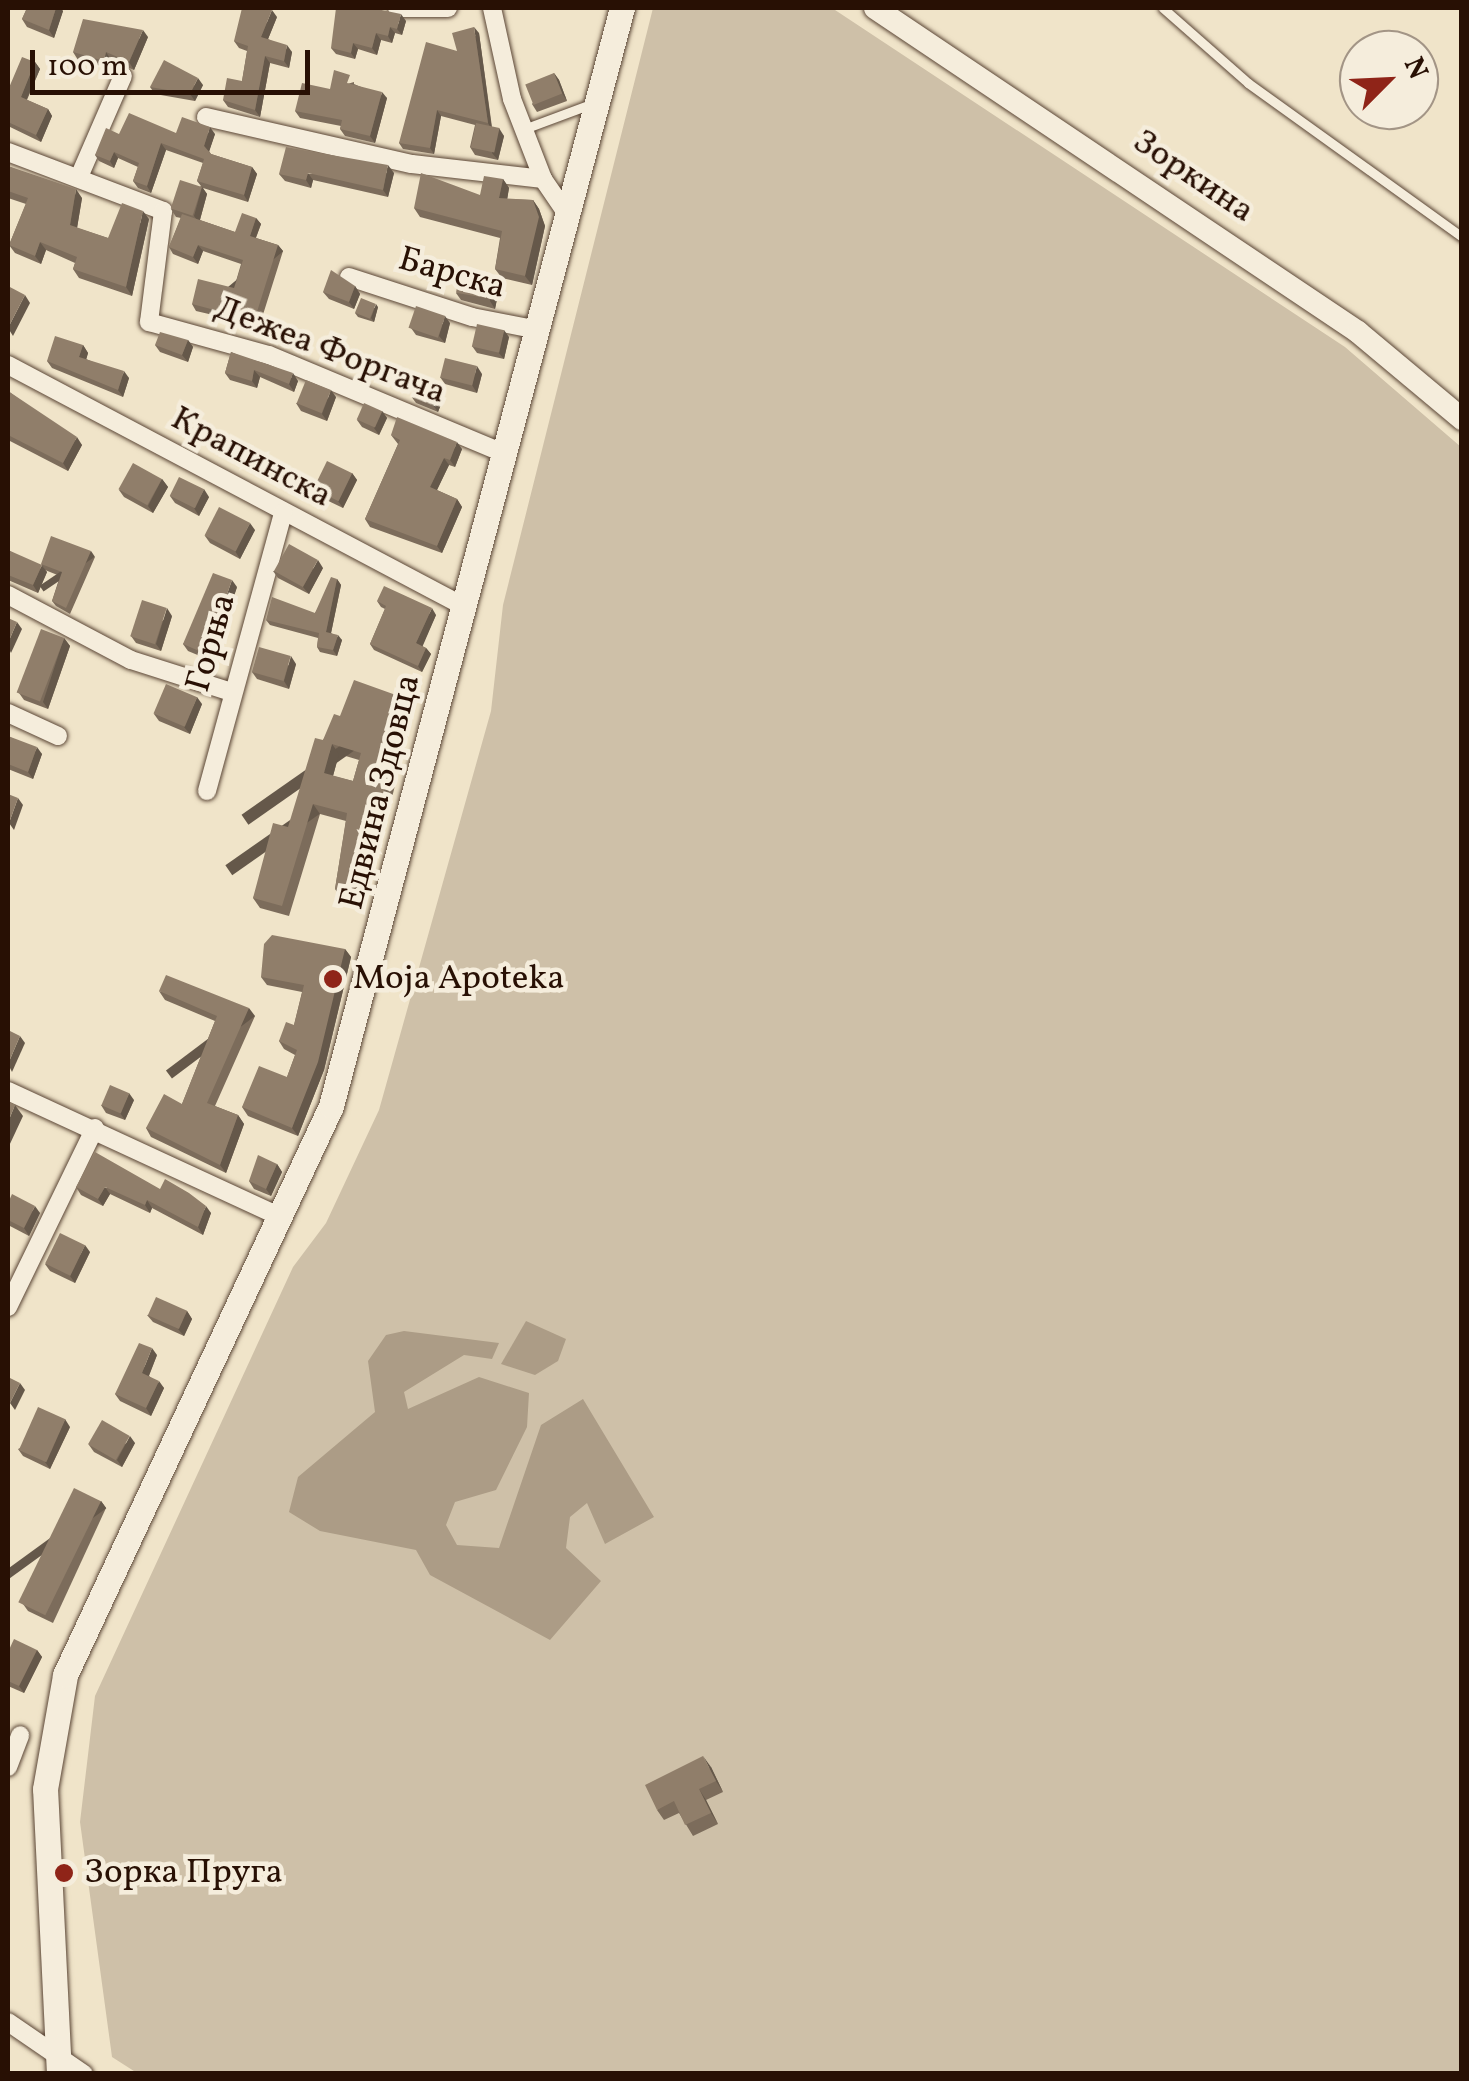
<!DOCTYPE html>
<meta charset="utf-8">
<style>
body{margin:0}
#map{position:relative;width:1469px;height:2081px;overflow:hidden;background:#f0e4c9;font-family:Vollkorn,serif}
div>[style]{position:absolute}
.green>*{inset:0;background:#cec0a8}
.water>*{inset:0;background:#ac9c86}
.roads{filter:drop-shadow(0 0 2px #5a4535) drop-shadow(0 0 2px #5a4535)}
.service>*{height:9px;margin:-4.5px;padding:0 4.5px;transform-origin:4.5px;border-radius:4.5px;background:#f5eddc}
.minor>*{height:18px;margin:-9px;padding:0 9px;transform-origin:9px;border-radius:9px;background:#f5eddc}
.tertiary>*{height:22px;margin:-11px;padding:0 11px;transform-origin:11px;border-radius:11px;background:#f5eddc}
.secondary>*{height:25px;margin:-12.5px;padding:0 12.5px;transform-origin:12.5px;border-radius:12.5px;background:#f5eddc}
.wall>*{inset:0;background:#7c6c5b}
.shaded-wall>*{inset:0;background:#65584a;transform-origin:0 0}
.building>*{inset:0;background:#907e6a;transform-origin:0 0}
.dots>*{width:28px;height:28px;translate:-50% -50%;box-sizing:border-box;border:5px solid #f5eddc;border-radius:50%}
span{translate:-50% -50%;white-space:nowrap;text-align:center;line-height:1.15;-webkit-text-stroke:9px #f5eddc;paint-order:stroke}
.street-label{font-size:35px;color:#281004}
.poi-label{font-size:35px;color:#281004}
.left{translate:0 -50%;text-align:left}
.frame{position:absolute;inset:0;border:10px solid #281004;pointer-events:none}
.north{position:absolute;left:1339px;top:30px;width:100px;height:100px;box-sizing:border-box;background:#f5eddc;border:2px solid #a39586;border-radius:50%;rotate:66deg;font-size:28px;font-weight:700;line-height:40px;text-align:center;color:#281004}
.north::after{content:'';display:block;margin:auto;width:35px;height:45px;background:#8f2418;clip-path:polygon(50% 0,100% 100%,50% 72%,0 100%)}
.scale{position:absolute;left:30px;top:50px;width:280px;height:45px;box-sizing:border-box;border:5px solid #281004;border-top:0;padding-left:12px;font-size:30px;line-height:35px;white-space:nowrap;color:#281004;-webkit-text-stroke:8px #f5eddc;paint-order:stroke}
</style>
<div id="map">
<div class="green">
<i style="clip-path:polygon(653px 8px,832px 8px,1345px 347px,1461px 447px,1461px 2073px,137px 2073px,112px 2057px,80px 1822px,95px 1696px,293px 1267px,326px 1223px,379px 1110px,491px 711px,503px 605px)"></i>
</div>
<div class="water">
<i style="clip-path:polygon(526px 1321px,566px 1339px,558px 1361px,535px 1375px,501px 1364px)"></i>
<i style="clip-path:polygon(404px 1331px,499px 1343px,492px 1359px,464px 1355px,404px 1392px,408px 1409px,479px 1377px,529px 1393px,527px 1427px,496px 1490px,455px 1502px,446px 1525px,457px 1545px,499px 1548px,541px 1425px,583px 1399px,654px 1517px,605px 1544px,587px 1503px,570px 1517px,566px 1548px,601px 1581px,550px 1640px,430px 1575px,416px 1550px,320px 1531px,289px 1512px,298px 1477px,375px 1412px,368px 1361px,386px 1335px)"></i>
</div>
<div class="roads">
<div class="service">
<i style="left:1163px;top:8px;width:113px;rotate:41.4deg"></i>
<i style="left:1248px;top:83px;width:264px;rotate:35.7deg"></i>
<i style="left:524px;top:129px;width:72px;rotate:-20.5deg"></i>
</div>
<div class="minor">
<i style="left:397px;top:8px;width:51px"></i>
<i style="left:492px;top:8px;width:93px;rotate:77.6deg"></i>
<i style="left:512px;top:99px;width:86px;rotate:68.8deg"></i>
<i style="left:543px;top:179px;width:42px;rotate:55.6deg"></i>
<i style="left:206px;top:117px;width:211px;rotate:12.9deg"></i>
<i style="left:412px;top:164px;width:132px;rotate:6.5deg"></i>
<i style="left:8px;top:152px;width:166px;rotate:20.8deg"></i>
<i style="left:163px;top:211px;width:112px;rotate:97.2deg"></i>
<i style="left:149px;top:322px;width:124px;rotate:15.4deg"></i>
<i style="left:269px;top:355px;width:257px;rotate:22.7deg"></i>
<i style="left:79px;top:177px;width:110px;rotate:-66.5deg"></i>
<i style="left:349px;top:277px;width:129px;rotate:18deg"></i>
<i style="left:472px;top:317px;width:67px;rotate:11.1deg"></i>
<i style="left:8px;top:365px;width:517px;rotate:27.9deg"></i>
<i style="left:8px;top:595px;width:139px;rotate:27.9deg"></i>
<i style="left:131px;top:660px;width:105px;rotate:17.7deg"></i>
<i style="left:8px;top:713px;width:55px;rotate:24.7deg"></i>
<i style="left:207px;top:791px;width:288px;rotate:-74.7deg"></i>
<i style="left:8px;top:1091px;width:301px;rotate:24.8deg"></i>
<i style="left:8px;top:1307px;width:199px;rotate:-64.1deg"></i>
<i style="left:8px;top:1767px;width:34px;rotate:-69deg"></i>
<i style="left:8px;top:2022px;width:92px;rotate:34.4deg"></i>
</div>
<div class="tertiary">
<i style="left:875px;top:8px;width:582px;rotate:33.85deg"></i>
<i style="left:1358px;top:332px;width:136px;rotate:39.9deg"></i>
</div>
<div class="secondary">
<i style="left:59px;top:2074px;width:285px;rotate:-92.8deg"></i>
<i style="left:45px;top:1789px;width:116px;rotate:-80deg"></i>
<i style="left:65px;top:1675px;width:628px;rotate:-64.94deg"></i>
<i style="left:331px;top:1106px;width:1136px;rotate:-75.16deg"></i>
</div>
</div>
<div class="wall">
<i style="clip-path:polygon(27px 8px,60px 8px,63px 11px,54px 38px,27px 27px,22px 19px)"></i>
<i style="clip-path:polygon(277px 17px,268px 39px,292px 52px,289px 68px,270px 63px,260px 117px,228px 107px,223px 100px,242px 81px,247px 51px,239px 48px,234px 41px)"></i>
<i style="clip-path:polygon(406px 21px,402px 35px,395px 33px,392px 43px,381px 40px,377px 55px,358px 49px,355px 59px,336px 54px,331px 48px)"></i>
<i style="clip-path:polygon(479px 33px,492px 127px,504px 136px,498px 160px,475px 155px,470px 147px,475px 125px,441px 116px,434px 154px,403px 149px,399px 143px,457px 51px)"></i>
<i style="clip-path:polygon(148px 37px,134px 70px,111px 60px,109px 68px,78px 60px,73px 52px)"></i>
<i style="clip-path:polygon(35px 62px,40px 69px,27px 100px,48px 109px,52px 116px,41px 142px,8px 126px,8px 90px)"></i>
<i style="clip-path:polygon(554px 73px,559px 80px,567px 101px,537px 112px,532px 104px)"></i>
<i style="clip-path:polygon(354px 82px,354px 84px,387px 98px,375px 143px,345px 136px,340px 129px,341px 126px,300px 118px,295px 111px,330px 89px)"></i>
<i style="clip-path:polygon(203px 85px,195px 101px,155px 94px,150px 87px)"></i>
<i style="clip-path:polygon(119px 134px,215px 134px,209px 151px,211px 154px,252px 167px,257px 174px,248px 202px,203px 188px,207px 194px,200px 220px,235px 232px,256px 218px,261px 224px,256px 238px,278px 245px,283px 251px,261px 321px,228px 311px,226px 318px,196px 311px,192px 304px,234px 288px,241px 264px,203px 251px,198px 264px,173px 254px,169px 247px,181px 218px,176px 217px,171px 209px,201px 186px,197px 181px,203px 163px,166px 150px,151px 193px,138px 188px,133px 181px,138px 167px,118px 158px,114px 168px,99px 161px,95px 155px)"></i>
<i style="clip-path:polygon(8px 166px,82px 198px,77px 228px,108px 238px,149px 219px,132px 296px,79px 278px,73px 269px,75px 263px,46px 250px,41px 264px,15px 253px,9px 245px,26px 204px,8px 198px)"></i>
<i style="clip-path:polygon(394px 173px,388px 197px,313px 180px,311px 188px,285px 181px,279px 174px)"></i>
<i style="clip-path:polygon(503px 179px,509px 188px,507px 199px,533px 200px,539px 209px,545px 226px,532px 285px,502px 278px,495px 269px,500px 238px,420px 217px,414px 208px,480px 195px)"></i>
<i style="clip-path:polygon(500px 284px,495px 309px,461px 300px,456px 293px)"></i>
<i style="clip-path:polygon(355px 286px,360px 294px,354px 309px,329px 299px,323px 292px)"></i>
<i style="clip-path:polygon(378px 307px,374px 322px,358px 317px,355px 313px)"></i>
<i style="clip-path:polygon(450px 323px,445px 343px,416px 335px,411px 328px)"></i>
<i style="clip-path:polygon(509px 337px,504px 359px,477px 353px,472px 346px)"></i>
<i style="clip-path:polygon(188px 340px,193px 347px,188px 362px,160px 352px,155px 345px)"></i>
<i style="clip-path:polygon(83px 345px,88px 353px,86px 359px,129px 378px,123px 397px,52px 368px,47px 361px)"></i>
<i style="clip-path:polygon(231px 352px,298px 381px,294px 392px,260px 377px,257px 388px,230px 380px,225px 373px)"></i>
<i style="clip-path:polygon(482px 374px,477px 393px,445px 384px,440px 377px)"></i>
<i style="clip-path:polygon(8px 391px,82px 445px,68px 471px,8px 440px)"></i>
<i style="clip-path:polygon(411px 396px,443px 399px,438px 412px,416px 403px)"></i>
<i style="clip-path:polygon(336px 397px,327px 421px,301px 411px,296px 403px)"></i>
<i style="clip-path:polygon(382px 411px,387px 418px,379px 435px,362px 427px,357px 420px)"></i>
<i style="clip-path:polygon(391px 435px,462px 449px,455px 467px,449px 465px,437px 490px,457px 499px,462px 507px,442px 553px,370px 527px,365px 519px,398px 444px)"></i>
<i style="clip-path:polygon(352px 473px,357px 480px,343px 508px,318px 496px,313px 489px)"></i>
<i style="clip-path:polygon(162px 479px,168px 487px,153px 513px,124px 497px,119px 490px)"></i>
<i style="clip-path:polygon(170px 496px,209px 497px,199px 516px,175px 503px)"></i>
<i style="clip-path:polygon(255px 530px,240px 559px,210px 543px,205px 536px)"></i>
<i style="clip-path:polygon(8px 550px,47px 572px,38px 593px,8px 580px)"></i>
<i style="clip-path:polygon(95px 557px,70px 614px,56px 606px,52px 601px,60px 576px,45px 570px,41px 564px)"></i>
<i style="clip-path:polygon(323px 568px,309px 594px,278px 578px,273px 571px)"></i>
<i style="clip-path:polygon(337px 579px,341px 585px,331px 633px,342px 640px,337px 656px,320px 652px,317px 647px,318px 638px,270px 625px,266px 620px,315px 613px)"></i>
<i style="clip-path:polygon(237px 587px,212px 661px,188px 651px,183px 644px)"></i>
<i style="clip-path:polygon(377px 601px,436px 615px,422px 646px,426px 648px,431px 654px,422px 672px,374px 650px,370px 644px,385px 609px,381px 607px)"></i>
<i style="clip-path:polygon(172px 616px,161px 651px,136px 643px,131px 636px)"></i>
<i style="clip-path:polygon(64px 638px,70px 646px,48px 709px,24px 700px,19px 693px)"></i>
<i style="clip-path:polygon(296px 664px,289px 689px,257px 679px,252px 672px)"></i>
<i style="clip-path:polygon(evenodd,407px 699px,414px 709px,365px 906px,342px 899px,335px 889px,346px 821px,320px 814px,289px 916px,260px 908px,253px 898px,288px 827px,323px 740px,340px 716px,407px 699px,339px 754px,359px 760px,353px 781px,333px 776px,339px 754px)"></i>
<i style="clip-path:polygon(202px 704px,190px 734px,159px 721px,154px 714px)"></i>
<i style="clip-path:polygon(8px 736px,42px 754px,33px 779px,8px 769px)"></i>
<i style="clip-path:polygon(345px 949px,351px 957px,324px 1070px,298px 1136px,248px 1116px,242px 1107px,287px 1077px,295px 1055px,284px 1049px,279px 1041px,294px 1025px,302px 992px,267px 985px,261px 977px)"></i>
<i style="clip-path:polygon(159px 991px,255px 1016px,215px 1106px,238px 1115px,244px 1124px,226px 1173px,151px 1137px,146px 1128px,182px 1104px,215px 1021px,165px 1000px)"></i>
<i style="clip-path:polygon(134px 1100px,125px 1120px,106px 1113px,101px 1105px)"></i>
<i style="clip-path:polygon(277px 1164px,282px 1172px,271px 1196px,254px 1189px,249px 1181px)"></i>
<i style="clip-path:polygon(76px 1187px,160px 1189px,211px 1213px,203px 1235px,152px 1208px,150px 1213px,110px 1194px,103px 1206px,81px 1195px)"></i>
<i style="clip-path:polygon(8px 1203px,40px 1213px,29px 1236px,8px 1225px)"></i>
<i style="clip-path:polygon(90px 1252px,75px 1283px,50px 1271px,45px 1264px)"></i>
<i style="clip-path:polygon(187px 1311px,192px 1319px,184px 1336px,153px 1322px,147px 1315px)"></i>
<i style="clip-path:polygon(157px 1355px,149px 1376px,164px 1388px,151px 1416px,120px 1401px,115px 1394px)"></i>
<i style="clip-path:polygon(70px 1427px,50px 1469px,23px 1456px,18px 1449px)"></i>
<i style="clip-path:polygon(135px 1443px,122px 1467px,94px 1452px,89px 1445px)"></i>
<i style="clip-path:polygon(101px 1501px,106px 1508px,53px 1623px,28px 1611px,23px 1604px)"></i>
<i style="clip-path:polygon(37px 1650px,42px 1657px,24px 1693px,8px 1686px,8px 1652px)"></i>
<i style="clip-path:polygon(711px 1767px,723px 1792px,706px 1800px,718px 1824px,693px 1836px,679px 1813px,664px 1820px,657px 1810px)"></i>
</div>
<div class="shaded-wall">
<i style="clip-path:polygon(56px 8px,60px 8px,63px 11px,54px 38px,49px 30px)"></i>
<i style="clip-path:polygon(272px 10px,277px 17px,266px 44px,261px 37px)"></i>
<i style="clip-path:polygon(401px 14px,406px 21px,402px 35px,397px 29px)"></i>
<i style="clip-path:polygon(390px 27px,395px 33px,392px 43px,388px 36px)"></i>
<i style="clip-path:polygon(474px 27px,479px 33px,492px 130px,488px 123px)"></i>
<i style="clip-path:polygon(143px 30px,148px 37px,134px 70px,129px 62px)"></i>
<i style="clip-path:polygon(376px 33px,381px 40px,377px 55px,372px 48px)"></i>
<i style="clip-path:polygon(353px 43px,358px 49px,355px 59px,351px 53px)"></i>
<i style="clip-path:polygon(287px 45px,292px 52px,289px 68px,284px 61px)"></i>
<i style="clip-path:polygon(106px 52px,111px 60px,109px 68px,104px 61px)"></i>
<i style="clip-path:polygon(265px 56px,270px 63px,260px 117px,255px 110px)"></i>
<i style="clip-path:polygon(35px 62px,40px 69px,25px 103px,21px 97px)"></i>
<i style="clip-path:polygon(554px 73px,559px 80px,567px 101px,562px 93px)"></i>
<i style="clip-path:polygon(198px 78px,203px 85px,195px 101px,190px 94px)"></i>
<i style="clip-path:polygon(382px 92px,387px 98px,375px 143px,370px 136px)"></i>
<i style="clip-path:polygon(48px 109px,52px 116px,41px 142px,36px 135px)"></i>
<i style="clip-path:polygon(437px 110px,441px 116px,434px 154px,430px 148px)"></i>
<i style="clip-path:polygon(210px 127px,215px 134px,209px 152px,204px 146px)"></i>
<i style="clip-path:polygon(499px 128px,504px 136px,498px 160px,492px 153px)"></i>
<i style="clip-path:polygon(161px 143px,166px 150px,151px 193px,147px 186px)"></i>
<i style="clip-path:polygon(114px 152px,118px 158px,114px 168px,110px 161px)"></i>
<i style="clip-path:polygon(388px 165px,394px 173px,388px 197px,383px 190px)"></i>
<i style="clip-path:polygon(252px 167px,257px 174px,248px 202px,244px 195px)"></i>
<i style="clip-path:polygon(308px 173px,313px 180px,311px 188px,306px 180px)"></i>
<i style="clip-path:polygon(503px 179px,509px 188px,506px 207px,499px 198px)"></i>
<i style="clip-path:polygon(202px 187px,207px 194px,199px 223px,194px 216px)"></i>
<i style="clip-path:polygon(76px 189px,82px 198px,76px 234px,70px 225px)"></i>
<i style="clip-path:polygon(533px 200px,539px 209px,545px 226px,532px 285px,525px 276px)"></i>
<i style="clip-path:polygon(143px 211px,149px 219px,132px 296px,126px 287px)"></i>
<i style="clip-path:polygon(256px 218px,261px 224px,254px 242px,250px 236px)"></i>
<i style="clip-path:polygon(40px 242px,46px 250px,41px 264px,35px 256px)"></i>
<i style="clip-path:polygon(198px 245px,203px 251px,198px 264px,193px 257px)"></i>
<i style="left:278px;top:245px;width:8px;height:73px;rotate:50deg"></i>
<i style="clip-path:polygon(494px 276px,500px 284px,495px 309px,490px 301px)"></i>
<i style="clip-path:polygon(355px 286px,360px 294px,354px 309px,349px 302px)"></i>
<i style="clip-path:polygon(25px 295px,30px 303px,13px 336px,8px 328px)"></i>
<i style="clip-path:polygon(376px 304px,378px 307px,374px 322px,371px 318px)"></i>
<i style="clip-path:polygon(223px 305px,228px 311px,226px 318px,222px 312px)"></i>
<i style="clip-path:polygon(445px 316px,450px 323px,445px 343px,439px 336px)"></i>
<i style="clip-path:polygon(504px 330px,509px 337px,504px 359px,498px 352px)"></i>
<i style="clip-path:polygon(188px 340px,193px 347px,188px 362px,182px 355px)"></i>
<i style="clip-path:polygon(83px 345px,88px 353px,85px 364px,79px 357px)"></i>
<i style="clip-path:polygon(477px 366px,482px 374px,477px 393px,472px 385px)"></i>
<i style="clip-path:polygon(254px 370px,260px 377px,257px 388px,252px 381px)"></i>
<i style="clip-path:polygon(124px 371px,129px 378px,123px 397px,118px 390px)"></i>
<i style="clip-path:polygon(293px 373px,298px 381px,294px 392px,289px 384px)"></i>
<i style="clip-path:polygon(331px 390px,336px 397px,327px 421px,322px 414px)"></i>
<i style="clip-path:polygon(438px 392px,443px 399px,438px 412px,433px 405px)"></i>
<i style="clip-path:polygon(382px 411px,387px 418px,379px 435px,374px 428px)"></i>
<i style="clip-path:polygon(77px 437px,82px 445px,68px 471px,63px 463px)"></i>
<i style="clip-path:polygon(457px 442px,462px 449px,455px 467px,450px 460px)"></i>
<i style="clip-path:polygon(444px 458px,449px 465px,435px 494px,430px 487px)"></i>
<i style="clip-path:polygon(352px 473px,357px 480px,343px 508px,338px 501px)"></i>
<i style="clip-path:polygon(162px 479px,168px 487px,153px 513px,148px 506px)"></i>
<i style="clip-path:polygon(204px 489px,209px 497px,199px 516px,194px 508px)"></i>
<i style="clip-path:polygon(457px 499px,462px 507px,442px 553px,437px 546px)"></i>
<i style="clip-path:polygon(250px 523px,255px 530px,240px 559px,235px 551px)"></i>
<i style="left:91px;top:551px;width:7px;height:62px;rotate:56deg"></i>
<i style="clip-path:polygon(318px 560px,323px 568px,309px 594px,303px 587px)"></i>
<i style="clip-path:polygon(42px 565px,47px 572px,38px 593px,33px 585px)"></i>
<i style="clip-path:polygon(337px 579px,341px 585px,330px 638px,326px 632px)"></i>
<i style="clip-path:polygon(232px 580px,237px 587px,212px 661px,206px 654px)"></i>
<i style="clip-path:polygon(167px 608px,172px 616px,161px 651px,156px 644px)"></i>
<i style="clip-path:polygon(432px 608px,436px 615px,421px 650px,416px 643px)"></i>
<i style="clip-path:polygon(17px 622px,22px 629px,11px 653px,8px 647px,8px 643px)"></i>
<i style="clip-path:polygon(338px 635px,342px 640px,337px 656px,333px 650px)"></i>
<i style="clip-path:polygon(64px 638px,70px 646px,48px 709px,43px 702px)"></i>
<i style="clip-path:polygon(426px 648px,431px 654px,422px 672px,418px 666px)"></i>
<i style="clip-path:polygon(291px 656px,296px 664px,289px 689px,284px 681px)"></i>
<i style="clip-path:polygon(197px 697px,202px 704px,190px 734px,184px 727px)"></i>
<i style="left:407px;top:699px;width:12px;height:202px;rotate:55deg"></i>
<i style="clip-path:polygon(332px 744px,339px 754px,331px 783px,324px 773px)"></i>
<i style="clip-path:polygon(37px 747px,42px 754px,33px 779px,28px 772px)"></i>
<i style="clip-path:polygon(18px 798px,23px 805px,14px 830px,9px 823px)"></i>
<i style="left:313px;top:804px;width:12px;height:107px;rotate:55deg"></i>
<i style="clip-path:polygon(345px 949px,351px 957px,324px 1070px,298px 1136px,292px 1128px)"></i>
<i style="left:249px;top:1008px;width:10px;height:104px;rotate:53deg"></i>
<i style="clip-path:polygon(20px 1036px,25px 1043px,12px 1072px,8px 1064px)"></i>
<i style="clip-path:polygon(129px 1093px,134px 1100px,125px 1120px,120px 1113px)"></i>
<i style="clip-path:polygon(15px 1105px,23px 1116px,9px 1146px,8px 1122px)"></i>
<i style="clip-path:polygon(238px 1115px,244px 1124px,226px 1173px,220px 1165px)"></i>
<i style="clip-path:polygon(277px 1164px,282px 1172px,271px 1196px,266px 1189px)"></i>
<i style="clip-path:polygon(105px 1187px,110px 1194px,103px 1206px,98px 1199px)"></i>
<i style="clip-path:polygon(147px 1200px,152px 1208px,150px 1213px,145px 1205px)"></i>
<i style="clip-path:polygon(35px 1206px,40px 1213px,29px 1236px,24px 1228px)"></i>
<i style="clip-path:polygon(206px 1206px,211px 1213px,203px 1235px,198px 1227px)"></i>
<i style="clip-path:polygon(85px 1245px,90px 1252px,75px 1283px,70px 1276px)"></i>
<i style="clip-path:polygon(187px 1311px,192px 1319px,184px 1336px,178px 1329px)"></i>
<i style="clip-path:polygon(152px 1348px,157px 1355px,147px 1380px,142px 1373px)"></i>
<i style="clip-path:polygon(159px 1381px,164px 1388px,151px 1416px,146px 1408px)"></i>
<i style="clip-path:polygon(20px 1383px,25px 1390px,15px 1410px,10px 1403px)"></i>
<i style="clip-path:polygon(65px 1419px,70px 1427px,50px 1469px,45px 1462px)"></i>
<i style="clip-path:polygon(130px 1436px,135px 1443px,122px 1467px,117px 1460px)"></i>
<i style="left:101px;top:1501px;width:9px;height:126px;rotate:54deg"></i>
<i style="clip-path:polygon(37px 1650px,42px 1657px,24px 1693px,19px 1686px)"></i>
<i style="clip-path:polygon(703px 1756px,711px 1767px,723px 1792px,716px 1781px)"></i>
<i style="clip-path:polygon(699px 1789px,706px 1800px,718px 1824px,711px 1813px)"></i>
</div>
<div class="building">
<i style="clip-path:polygon(27px 8px,56px 8px,49px 30px,22px 19px)"></i>
<i style="clip-path:polygon(242px 8px,265px 8px,272px 10px,261px 37px,287px 45px,284px 61px,265px 56px,255px 110px,223px 100px,227px 78px,242px 81px,248px 46px,234px 41px)"></i>
<i style="clip-path:polygon(336px 8px,372px 8px,401px 14px,397px 29px,390px 27px,388px 36px,376px 33px,372px 48px,353px 43px,351px 53px,331px 48px)"></i>
<i style="clip-path:polygon(83px 19px,143px 30px,129px 62px,106px 52px,104px 61px,73px 52px)"></i>
<i style="clip-path:polygon(474px 27px,488px 123px,437px 110px,430px 148px,399px 143px,426px 42px,457px 51px,452px 33px)"></i>
<i style="clip-path:polygon(22px 57px,35px 62px,21px 97px,48px 109px,36px 135px,8px 122px,8px 90px)"></i>
<i style="clip-path:polygon(164px 60px,198px 78px,190px 94px,150px 87px)"></i>
<i style="clip-path:polygon(334px 70px,350px 75px,347px 83px,382px 92px,370px 136px,340px 129px,342px 120px,295px 111px,302px 83px,330px 89px)"></i>
<i style="left:554px;top:73px;width:22px;height:31px;rotate:68deg"></i>
<i style="clip-path:polygon(129px 113px,176px 133px,182px 117px,210px 127px,204px 146px,211px 154px,252px 167px,244px 195px,197px 181px,204px 159px,161px 143px,147px 186px,133px 181px,139px 163px,114px 152px,110px 161px,95px 155px,106px 128px,119px 134px)"></i>
<i style="left:476px;top:123px;width:24px;height:25px;rotate:12deg"></i>
<i style="clip-path:polygon(286px 147px,388px 165px,383px 190px,308px 173px,306px 180px,279px 174px)"></i>
<i style="clip-path:polygon(8px 166px,76px 189px,70px 225px,108px 238px,122px 203px,143px 211px,126px 287px,73px 269px,77px 257px,40px 242px,35px 256px,9px 245px,28px 198px,8px 191px)"></i>
<i style="clip-path:polygon(421px 173px,480px 195px,484px 176px,503px 179px,499px 198px,533px 200px,539px 217px,525px 276px,495px 269px,502px 231px,414px 208px)"></i>
<i style="left:180px;top:180px;width:23px;height:30px;rotate:18deg"></i>
<i style="clip-path:polygon(242px 213px,256px 218px,250px 236px,278px 245px,256px 315px,223px 305px,222px 312px,192px 304px,198px 279px,234px 288px,243px 260px,198px 245px,193px 257px,169px 247px,182px 214px,235px 232px)"></i>
<i style="clip-path:polygon(331px 270px,355px 286px,349px 302px,323px 292px)"></i>
<i style="left:460px;top:270px;width:35px;height:23px;rotate:10deg"></i>
<i style="clip-path:polygon(8px 286px,25px 295px,8px 328px)"></i>
<i style="left:361px;top:298px;width:16px;height:16px;rotate:22deg"></i>
<i style="left:416px;top:306px;width:31px;height:23px;rotate:19deg"></i>
<i style="left:477px;top:324px;width:28px;height:23px;rotate:13deg"></i>
<i style="clip-path:polygon(160px 332px,188px 340px,182px 355px,155px 345px)"></i>
<i style="clip-path:polygon(55px 336px,83px 345px,79px 357px,124px 371px,118px 390px,47px 361px)"></i>
<i style="clip-path:polygon(231px 352px,293px 373px,289px 384px,254px 370px,252px 381px,225px 373px)"></i>
<i style="left:445px;top:358px;width:33px;height:20px;rotate:14deg"></i>
<i style="left:306px;top:380px;width:27px;height:25px;rotate:22deg"></i>
<i style="left:416px;top:384px;width:23px;height:13px;rotate:20deg"></i>
<i style="clip-path:polygon(8px 391px,77px 437px,63px 463px,8px 435px)"></i>
<i style="left:364px;top:403px;width:20px;height:18px;rotate:24deg"></i>
<i style="clip-path:polygon(397px 417px,457px 442px,450px 460px,444px 458px,430px 487px,457px 499px,437px 546px,365px 519px,400px 440px,391px 435px)"></i>
<i style="left:327px;top:461px;width:28px;height:31px;rotate:26deg"></i>
<i style="left:133px;top:463px;width:33px;height:30px;rotate:29deg"></i>
<i style="left:179px;top:477px;width:28px;height:21px;rotate:26deg"></i>
<i style="left:219px;top:507px;width:35px;height:32px;rotate:27deg"></i>
<i style="clip-path:polygon(51px 536px,91px 551px,66px 608px,52px 601px,62px 572px,41px 564px)"></i>
<i style="left:289px;top:544px;width:33px;height:31px;rotate:29deg"></i>
<i style="clip-path:polygon(8px 550px,42px 565px,33px 585px,8px 575px)"></i>
<i style="clip-path:polygon(213px 573px,232px 580px,206px 654px,183px 644px)"></i>
<i style="clip-path:polygon(331px 577px,337px 579px,326px 632px,338px 635px,333px 650px,317px 647px,319px 633px,266px 620px,272px 597px,315px 613px)"></i>
<i style="clip-path:polygon(384px 586px,432px 608px,416px 643px,426px 648px,418px 666px,370px 644px,386px 606px,377px 601px)"></i>
<i style="left:142px;top:600px;width:26px;height:38px;rotate:18deg"></i>
<i style="clip-path:polygon(8px 618px,17px 622px,8px 643px)"></i>
<i style="left:41px;top:629px;width:25px;height:68px;rotate:21deg"></i>
<i style="left:259px;top:647px;width:33px;height:26px;rotate:16deg"></i>
<i style="clip-path:polygon(evenodd,354px 680px,407px 699px,358px 895px,335px 889px,347px 813px,313px 804px,282px 906px,253px 898px,273px 823px,288px 827px,315px 738px,323px 740px,334px 714px,340px 716px,354px 680px,332px 744px,361px 753px,353px 781px,324px 773px,332px 744px)"></i>
<i style="left:166px;top:684px;width:34px;height:32px;rotate:23deg"></i>
<i style="clip-path:polygon(8px 736px,37px 747px,28px 772px,8px 764px)"></i>
<i style="clip-path:polygon(8px 794px,18px 798px,9px 823px,8px 822px)"></i>
<i style="clip-path:polygon(272px 935px,345px 949px,318px 1062px,292px 1128px,242px 1107px,259px 1066px,287px 1077px,297px 1050px,279px 1041px,286px 1022px,294px 1025px,304px 985px,261px 977px,264px 944px)"></i>
<i style="clip-path:polygon(166px 975px,249px 1008px,207px 1103px,238px 1115px,220px 1165px,146px 1128px,164px 1094px,182px 1104px,217px 1016px,159px 991px)"></i>
<i style="clip-path:polygon(8px 1030px,20px 1036px,8px 1064px)"></i>
<i style="left:110px;top:1085px;width:21px;height:22px;rotate:23deg"></i>
<i style="clip-path:polygon(8px 1102px,15px 1105px,8px 1122px)"></i>
<i style="clip-path:polygon(95px 1152px,160px 1189px,165px 1179px,189px 1193px,206px 1206px,198px 1227px,147px 1200px,145px 1205px,105px 1187px,98px 1199px,76px 1187px)"></i>
<i style="clip-path:polygon(258px 1155px,277px 1164px,266px 1189px,249px 1181px)"></i>
<i style="clip-path:polygon(12px 1194px,35px 1206px,24px 1228px,8px 1220px,8px 1203px)"></i>
<i style="left:60px;top:1233px;width:28px;height:34px;rotate:26deg"></i>
<i style="left:156px;top:1297px;width:34px;height:20px;rotate:24deg"></i>
<i style="clip-path:polygon(139px 1343px,152px 1348px,142px 1373px,159px 1381px,146px 1408px,115px 1394px)"></i>
<i style="clip-path:polygon(8px 1377px,20px 1383px,10px 1403px,8px 1401px)"></i>
<i style="left:38px;top:1407px;width:30px;height:47px;rotate:24deg"></i>
<i style="left:102px;top:1420px;width:32px;height:28px;rotate:30deg"></i>
<i style="left:74px;top:1488px;width:30px;height:127px;rotate:26deg"></i>
<i style="clip-path:polygon(14px 1639px,37px 1650px,19px 1686px,8px 1681px,8px 1652px)"></i>
<i style="clip-path:polygon(703px 1756px,716px 1781px,699px 1789px,711px 1813px,685px 1825px,674px 1801px,657px 1810px,645px 1785px)"></i>
</div>
<div class="dots">
<i style="left:333px;top:979px;background:#8f2418"></i>
<i style="left:64px;top:1873px;background:#8f2418"></i>
</div>
<div class="street-label">
<span style="left:1193px;top:177px;rotate:34deg">Зоркина</span>
<span style="left:452px;top:274px;rotate:16deg">Барска</span>
<span style="left:330px;top:351px;rotate:21deg">Дежеа Форгача</span>
<span style="left:251px;top:458px;rotate:28deg">Крапинска</span>
<span style="left:212px;top:643px;rotate:-74deg">Горња</span>
<span style="left:381px;top:792px;rotate:-76deg">Едвина Здовца</span>
</div>
<div class="poi-label">
<span class="left" style="left:353px;top:979px">Moja Apoteka</span>
<span class="left" style="left:84px;top:1873px">Зорка Пруга</span>
</div>
<div class="frame"></div>
<div class="north">N</div>
<div class="scale">100 m</div>
</div>
